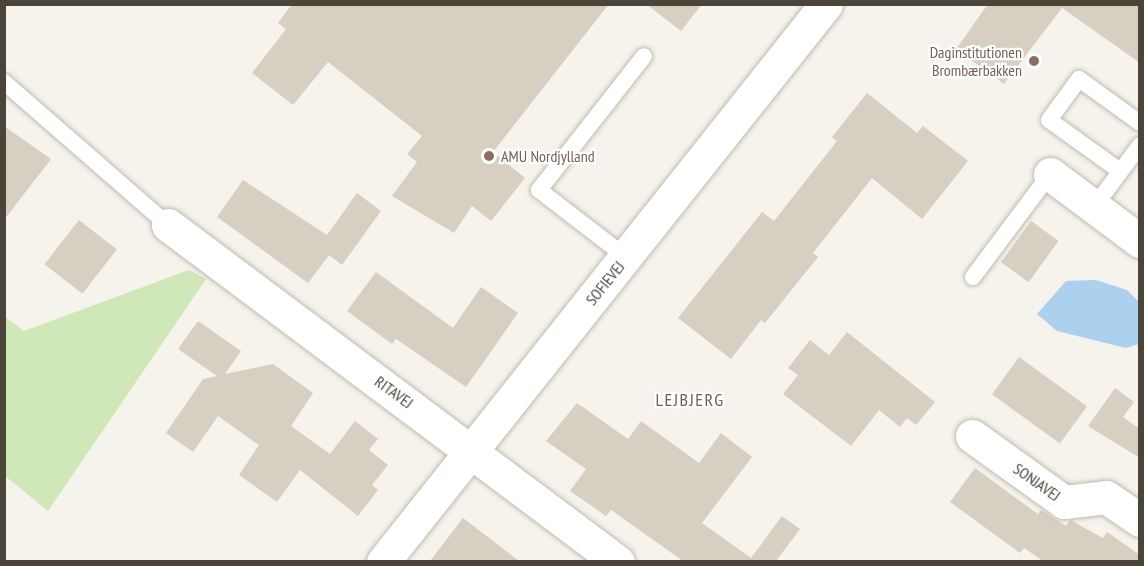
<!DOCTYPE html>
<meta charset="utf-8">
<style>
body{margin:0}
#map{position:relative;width:1144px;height:566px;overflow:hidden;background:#f5f3ec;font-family:"PT Sans Narrow",sans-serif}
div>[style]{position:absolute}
.green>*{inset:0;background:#d0e7b7}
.water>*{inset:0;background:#abd1ef}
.building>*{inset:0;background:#d7cfc1;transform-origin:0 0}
.roads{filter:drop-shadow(0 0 2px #c1bbae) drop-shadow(0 0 2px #c1bbae)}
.service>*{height:16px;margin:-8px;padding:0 8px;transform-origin:8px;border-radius:8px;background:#fff}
.minor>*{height:33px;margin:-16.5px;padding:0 16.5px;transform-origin:16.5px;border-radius:16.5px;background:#fff}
.tertiary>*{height:33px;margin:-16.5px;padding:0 16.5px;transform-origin:16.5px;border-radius:16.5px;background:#fff}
.dots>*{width:16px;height:16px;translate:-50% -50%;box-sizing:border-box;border:3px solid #fff;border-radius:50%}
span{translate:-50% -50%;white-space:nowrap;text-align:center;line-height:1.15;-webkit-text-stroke:4.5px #fff;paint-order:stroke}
.education-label{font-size:16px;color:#785e54}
.right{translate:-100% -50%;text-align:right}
.left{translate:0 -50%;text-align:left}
.street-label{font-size:16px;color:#4a4439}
.neighbourhood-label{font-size:18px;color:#6c6251;letter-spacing:1.5px}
.frame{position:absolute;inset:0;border:6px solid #4a4439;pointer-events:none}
</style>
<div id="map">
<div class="green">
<i style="clip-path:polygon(189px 270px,206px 279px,48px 511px,5px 476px,5px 317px,24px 331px)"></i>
</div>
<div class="water">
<i style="clip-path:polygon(1096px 280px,1127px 290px,1139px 302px,1139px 344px,1126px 348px,1057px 331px,1037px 314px,1066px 281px)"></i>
</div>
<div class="building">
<i style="clip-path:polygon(292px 4px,609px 4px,493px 152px,525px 178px,491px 221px,472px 206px,454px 233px,392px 196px,417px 162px,407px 154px,422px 136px,328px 62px,293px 105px,252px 73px,286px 29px,278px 23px)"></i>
<i style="clip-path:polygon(646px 4px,702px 4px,681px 31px)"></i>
<i style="clip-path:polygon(988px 4px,1140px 4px,1140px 63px,1062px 8px,1004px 84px,956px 49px)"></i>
<i style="clip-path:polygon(867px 93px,917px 133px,923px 126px,968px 161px,922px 219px,872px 178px,813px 253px,818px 257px,765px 323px,761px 320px,731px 359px,678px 318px,762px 212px,774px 221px,837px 141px,832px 137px)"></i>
<i style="clip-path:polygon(4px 126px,51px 159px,4px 220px)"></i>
<i style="clip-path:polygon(243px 180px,327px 235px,357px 193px,381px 211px,342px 265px,329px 255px,308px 283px,217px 217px)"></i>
<i style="left:79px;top:220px;width:48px;height:56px;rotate:38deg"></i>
<i style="left:1031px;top:221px;width:34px;height:51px;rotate:36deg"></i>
<i style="clip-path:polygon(376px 272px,453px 328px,481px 287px,518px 313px,466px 387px,396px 339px,392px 344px,347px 311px)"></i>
<i style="clip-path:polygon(198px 321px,241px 351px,225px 374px,273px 364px,313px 393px,291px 426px,330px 454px,355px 421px,378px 439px,369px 450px,388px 465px,372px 485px,378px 490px,358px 516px,300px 470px,277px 502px,239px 475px,259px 445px,218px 416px,193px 452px,166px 433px,203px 379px,217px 376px,178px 349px)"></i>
<i style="clip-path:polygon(847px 332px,935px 402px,916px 425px,907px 418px,900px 427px,879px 410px,851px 446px,783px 394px,798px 375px,788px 368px,810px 340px,829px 355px)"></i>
<i style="left:1019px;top:357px;width:84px;height:46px;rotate:36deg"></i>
<i style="clip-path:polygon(1115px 388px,1134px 402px,1123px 417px,1140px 429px,1140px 458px,1088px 426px)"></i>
<i style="clip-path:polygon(577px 403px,628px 439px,641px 421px,699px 463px,721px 433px,752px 457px,702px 523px,751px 558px,782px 516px,800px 529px,776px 561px,683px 561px,611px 510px,606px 516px,570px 491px,586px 469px,546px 441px)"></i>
<i style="clip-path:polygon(975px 468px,1038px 514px,1041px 510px,1066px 526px,1070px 520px,1103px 538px,1107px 532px,1140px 555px,1140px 561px,1043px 561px,1024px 548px,1020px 553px,950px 502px)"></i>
<i style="clip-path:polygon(463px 518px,519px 561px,430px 561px)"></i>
</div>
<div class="roads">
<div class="service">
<i style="left:4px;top:82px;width:218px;rotate:41.1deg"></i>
<i style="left:1120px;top:171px;width:87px;rotate:-144.3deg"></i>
<i style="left:1049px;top:120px;width:51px;rotate:-53.8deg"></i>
<i style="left:1079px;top:79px;width:75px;rotate:35.8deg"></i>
<i style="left:1094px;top:207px;width:77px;rotate:-53.4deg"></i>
<i style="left:626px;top:257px;width:110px;rotate:-142.4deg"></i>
<i style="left:539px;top:190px;width:170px;rotate:-51.9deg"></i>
<i style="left:973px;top:277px;width:129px;rotate:-53.2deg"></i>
</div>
<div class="minor">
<i style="left:1050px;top:174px;width:112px;rotate:36.7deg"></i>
<i style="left:168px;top:225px;width:562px;rotate:36.83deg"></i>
<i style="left:972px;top:436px;width:113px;rotate:35.7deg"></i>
<i style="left:1064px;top:502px;width:42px;rotate:-6.8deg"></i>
<i style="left:1106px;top:497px;width:41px;rotate:34.1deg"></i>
</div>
<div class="tertiary">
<i style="left:383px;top:562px;width:712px;rotate:-51.55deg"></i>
</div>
</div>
<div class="dots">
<i style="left:1034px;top:61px;background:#8d6e63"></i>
<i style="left:489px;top:156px;background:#8d6e63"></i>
</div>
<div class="education-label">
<span class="right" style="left:1022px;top:61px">Daginstitutionen<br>Brombærbakken</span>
<span class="left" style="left:501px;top:156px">AMU Nordjylland</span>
</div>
<div class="street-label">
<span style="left:605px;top:283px;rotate:-51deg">SOFIEVEJ</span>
<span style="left:394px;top:392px;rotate:36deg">RITAVEJ</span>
<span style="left:1037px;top:482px;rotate:35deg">SONJAVEJ</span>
</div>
<div class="neighbourhood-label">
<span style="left:690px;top:400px">LEJBJERG</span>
</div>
<div class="frame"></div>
</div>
